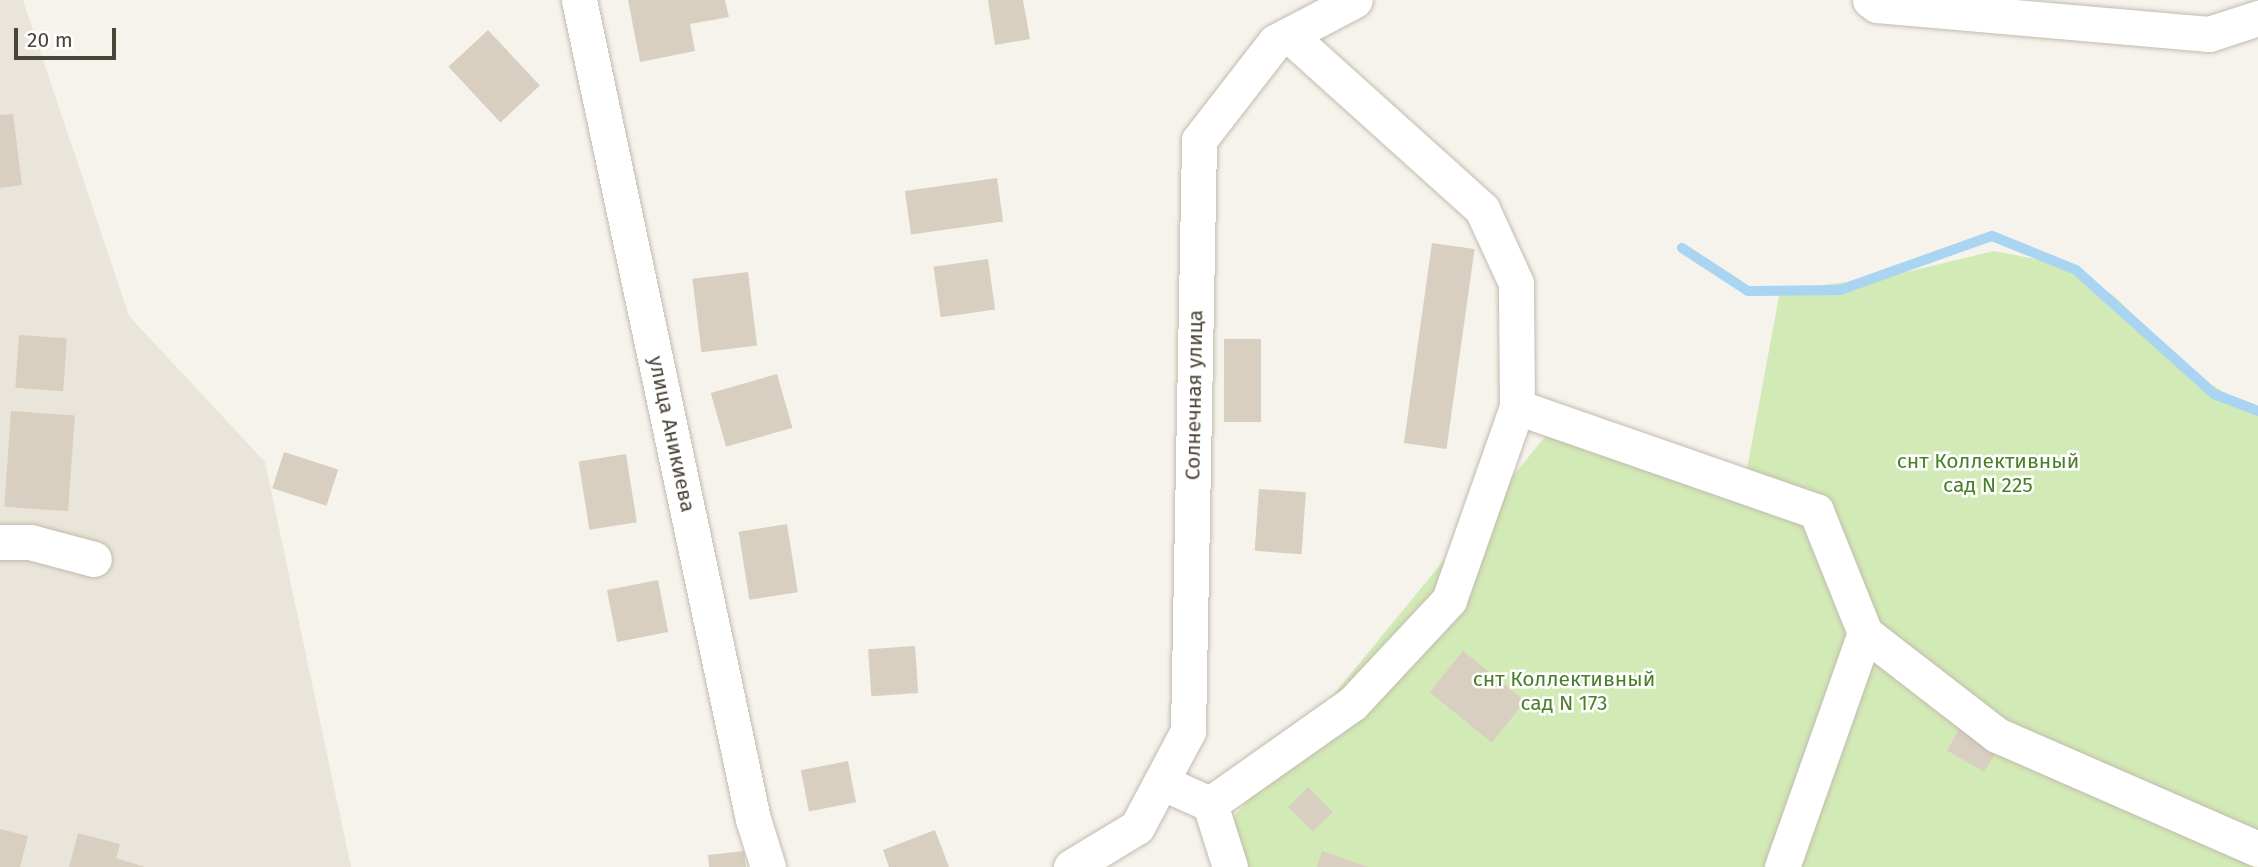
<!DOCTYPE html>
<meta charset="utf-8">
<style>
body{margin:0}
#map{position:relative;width:2258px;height:867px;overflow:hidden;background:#f6f3ec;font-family:"Fira Sans",sans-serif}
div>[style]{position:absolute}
.residential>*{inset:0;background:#eae5da}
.green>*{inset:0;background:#d2eab5}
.stream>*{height:10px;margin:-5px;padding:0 5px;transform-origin:5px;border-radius:5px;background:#a9d4f2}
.building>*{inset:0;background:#d8cfc1;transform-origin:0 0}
.roads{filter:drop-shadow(0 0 2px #c2bbae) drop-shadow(0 0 2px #c2bbae)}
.minor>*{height:35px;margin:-17.5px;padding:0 17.5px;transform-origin:17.5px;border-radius:17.5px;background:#fff}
span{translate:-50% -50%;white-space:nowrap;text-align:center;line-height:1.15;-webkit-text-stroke:5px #fff;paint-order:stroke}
.street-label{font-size:21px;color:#4b4439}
.park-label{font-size:21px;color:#4a7f2a}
.scale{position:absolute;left:14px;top:28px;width:102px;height:32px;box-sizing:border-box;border:4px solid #4b4439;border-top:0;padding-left:9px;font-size:21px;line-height:24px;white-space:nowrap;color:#4b4439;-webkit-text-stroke:5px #fff;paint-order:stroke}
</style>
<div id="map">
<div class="residential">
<i style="clip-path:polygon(0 0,23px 0,129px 316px,265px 462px,351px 867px,0 867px)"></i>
</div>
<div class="green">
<i style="clip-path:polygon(1994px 251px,2066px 265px,2114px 296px,2194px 374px,2258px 413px,2258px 867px,1238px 867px,1223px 830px,1562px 416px,1747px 469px,1780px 291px,1890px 276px)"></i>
</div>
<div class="stream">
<i style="left:1682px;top:248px;width:79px;rotate:33.1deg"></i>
<i style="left:1748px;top:291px;width:92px;rotate:-0.6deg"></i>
<i style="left:1840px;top:290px;width:161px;rotate:-19.6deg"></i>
<i style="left:1992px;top:236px;width:91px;rotate:22deg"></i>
<i style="left:2076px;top:270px;width:186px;rotate:41.9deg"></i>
<i style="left:2214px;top:394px;width:47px;rotate:21.1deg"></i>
</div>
<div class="building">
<i style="clip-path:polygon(628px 0,725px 0,729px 17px,690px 24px,695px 51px,640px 62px)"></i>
<i style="clip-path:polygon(988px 0,1023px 0,1030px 39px,995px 45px)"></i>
<i style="left:488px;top:30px;width:76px;height:54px;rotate:47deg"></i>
<i style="clip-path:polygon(13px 114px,22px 185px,0 188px,0 115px)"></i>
<i style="left:997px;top:178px;width:44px;height:93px;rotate:82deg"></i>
<i style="left:1432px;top:243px;width:43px;height:202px;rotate:8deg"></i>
<i style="left:988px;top:259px;width:51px;height:55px;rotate:82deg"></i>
<i style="left:748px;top:272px;width:74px;height:56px;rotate:83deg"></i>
<i style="left:19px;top:335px;width:48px;height:53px;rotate:4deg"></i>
<i style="left:1261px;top:339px;width:83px;height:37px;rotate:90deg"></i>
<i style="left:777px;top:374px;width:56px;height:69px;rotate:74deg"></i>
<i style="left:11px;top:411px;width:64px;height:96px;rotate:4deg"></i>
<i style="left:284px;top:452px;width:57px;height:38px;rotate:18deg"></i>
<i style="left:626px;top:454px;width:69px;height:48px;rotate:81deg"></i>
<i style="left:1259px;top:489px;width:47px;height:62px;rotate:4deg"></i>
<i style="left:787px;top:524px;width:69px;height:49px;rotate:81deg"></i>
<i style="left:658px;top:580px;width:53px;height:52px;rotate:79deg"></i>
<i style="left:915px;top:646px;width:47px;height:47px;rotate:86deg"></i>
<i style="left:1463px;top:651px;width:80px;height:53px;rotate:39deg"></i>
<i style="left:1960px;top:728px;width:43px;height:26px;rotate:30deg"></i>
<i style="left:848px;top:761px;width:42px;height:48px;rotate:79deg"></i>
<i style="left:1308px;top:787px;width:35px;height:28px;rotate:45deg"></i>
<i style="clip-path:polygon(0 829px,28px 836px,20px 867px,0 867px)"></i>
<i style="clip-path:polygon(935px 830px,949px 867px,889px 867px,883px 850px)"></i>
<i style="clip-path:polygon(78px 833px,120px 844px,116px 858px,145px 867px,69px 867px)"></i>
<i style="clip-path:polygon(744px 851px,746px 867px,709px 867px,708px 855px)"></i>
<i style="clip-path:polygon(1322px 851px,1368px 867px,1317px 867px)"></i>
</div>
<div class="roads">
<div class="minor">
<i style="left:579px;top:0;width:837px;rotate:78.01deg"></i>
<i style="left:753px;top:819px;width:50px;rotate:72.6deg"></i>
<i style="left:1870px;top:0;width:9px;rotate:36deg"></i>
<i style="left:1877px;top:5px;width:333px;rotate:5deg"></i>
<i style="left:2209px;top:34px;width:52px;rotate:-18.1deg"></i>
<i style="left:1517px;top:407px;width:317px;rotate:19.2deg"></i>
<i style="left:1816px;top:511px;width:131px;rotate:68.1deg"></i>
<i style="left:1865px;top:633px;width:167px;rotate:37.7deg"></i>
<i style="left:1997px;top:735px;width:285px;rotate:23.6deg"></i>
<i style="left:0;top:542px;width:30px"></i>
<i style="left:30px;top:542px;width:66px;rotate:14.9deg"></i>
<i style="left:1161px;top:782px;width:54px;rotate:24.2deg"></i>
<i style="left:1210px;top:804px;width:175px;rotate:-35.2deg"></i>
<i style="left:1353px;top:703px;width:141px;rotate:-47deg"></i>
<i style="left:1449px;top:600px;width:205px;rotate:-70.6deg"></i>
<i style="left:1517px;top:407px;width:124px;rotate:-90.5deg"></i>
<i style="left:1516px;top:283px;width:81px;rotate:-114.7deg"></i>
<i style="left:1482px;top:209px;width:260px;rotate:-138deg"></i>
<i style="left:1210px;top:804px;width:66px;rotate:72.4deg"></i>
<i style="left:1071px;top:867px;width:77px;rotate:-31.2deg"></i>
<i style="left:1137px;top:827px;width:109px;rotate:-62deg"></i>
<i style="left:1188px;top:731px;width:591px;rotate:-88.93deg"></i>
<i style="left:1199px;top:140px;width:124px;rotate:-52.2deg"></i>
<i style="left:1275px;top:42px;width:90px;rotate:-27.7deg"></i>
<i style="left:1782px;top:867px;width:248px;rotate:-70.5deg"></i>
</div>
</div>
<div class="street-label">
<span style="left:1194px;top:395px;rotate:-89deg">Солнечная улица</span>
<span style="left:672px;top:434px;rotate:78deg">улица Аникиева</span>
</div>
<div class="park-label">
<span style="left:1988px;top:473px">снт Коллективный<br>сад N 225</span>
<span style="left:1564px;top:691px">снт Коллективный<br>сад N 173</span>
</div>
<div class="scale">20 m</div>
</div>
